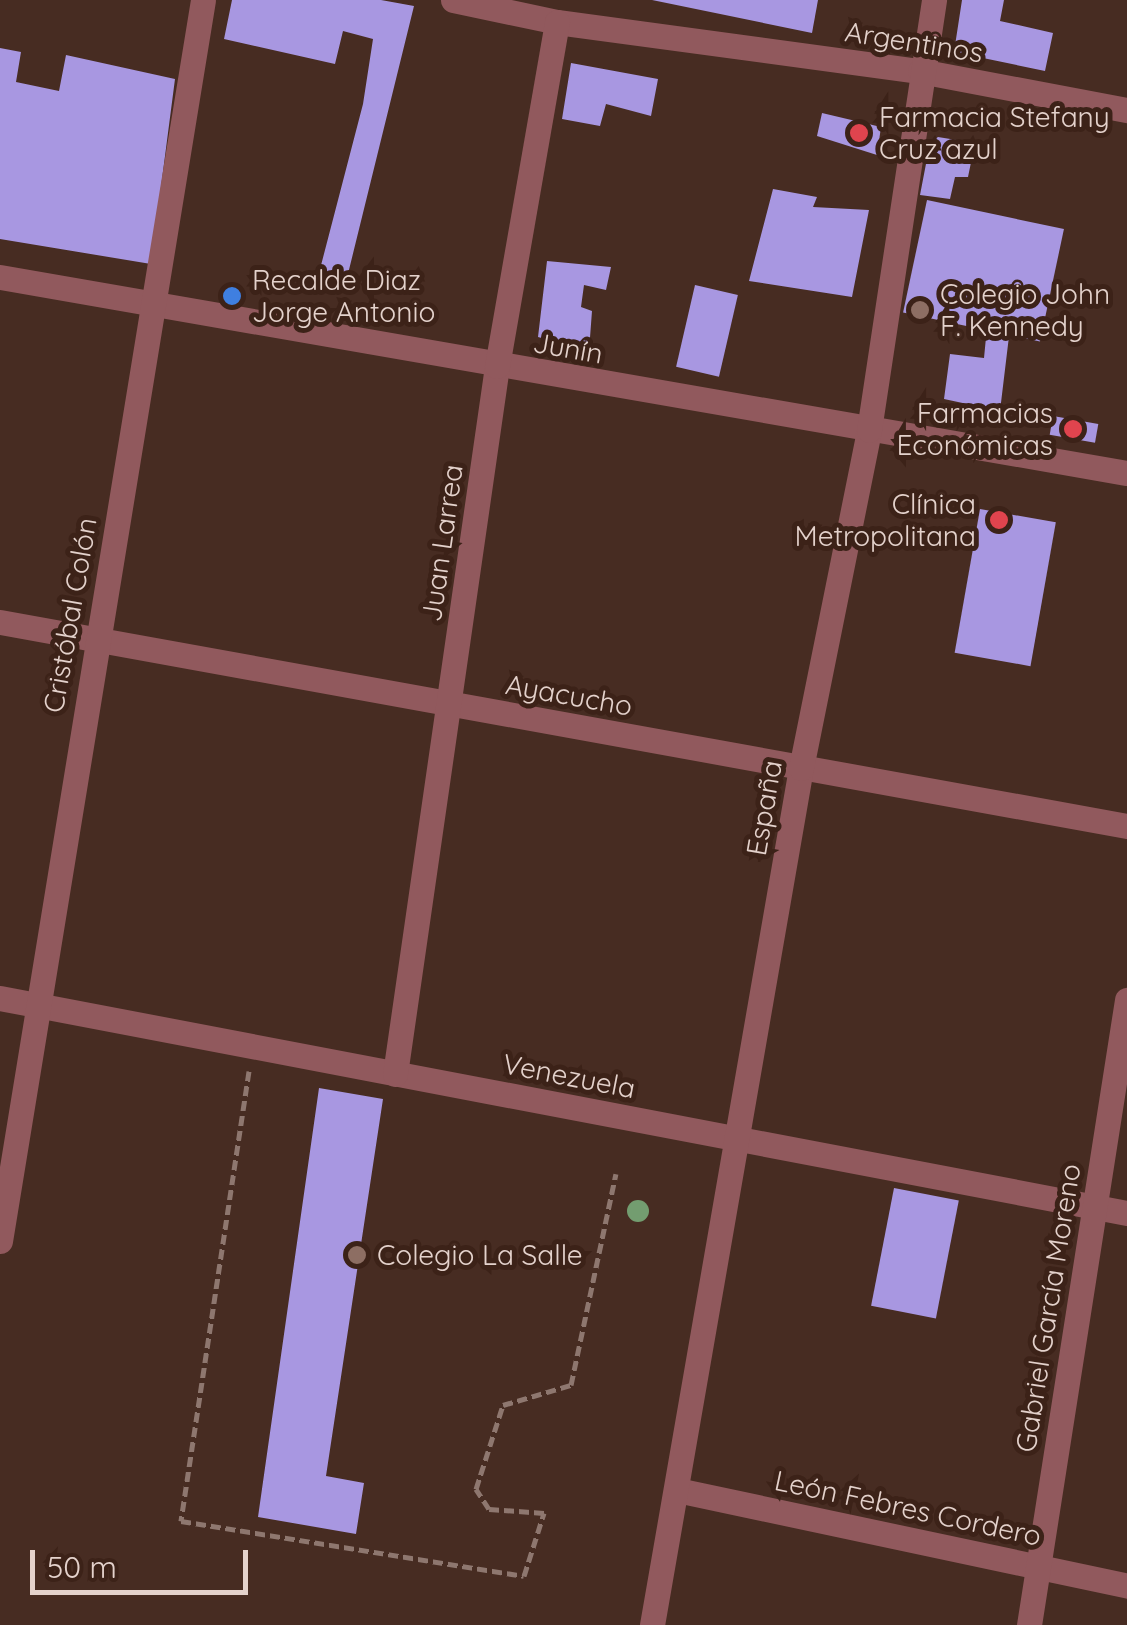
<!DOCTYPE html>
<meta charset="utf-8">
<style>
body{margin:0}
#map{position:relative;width:1127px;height:1625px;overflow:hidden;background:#472c22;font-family:Quicksand,sans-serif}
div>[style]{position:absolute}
.building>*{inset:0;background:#a897e1;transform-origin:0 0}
.path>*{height:5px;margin-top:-2.5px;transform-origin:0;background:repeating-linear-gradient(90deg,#8e776f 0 10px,transparent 0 15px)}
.minor>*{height:25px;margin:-12.5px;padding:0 12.5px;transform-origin:12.5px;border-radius:12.5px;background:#91595d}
.trees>*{width:22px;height:22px;margin:-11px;border-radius:50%;background:#739d70}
.dots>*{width:28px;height:28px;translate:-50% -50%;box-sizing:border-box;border:5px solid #3c2218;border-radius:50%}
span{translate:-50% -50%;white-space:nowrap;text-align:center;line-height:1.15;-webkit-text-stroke:10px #3c2218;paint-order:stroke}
.street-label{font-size:28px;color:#e4d2cc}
.poi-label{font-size:28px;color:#e4d2cc}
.left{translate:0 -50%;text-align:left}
.right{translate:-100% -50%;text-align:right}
.scale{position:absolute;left:30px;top:1550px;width:218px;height:45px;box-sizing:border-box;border:5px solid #e4d2cc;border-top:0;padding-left:12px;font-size:30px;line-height:35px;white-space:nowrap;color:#e4d2cc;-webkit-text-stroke:8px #3c2218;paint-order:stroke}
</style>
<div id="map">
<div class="building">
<i style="clip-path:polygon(232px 0,381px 0,414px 6px,346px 282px,319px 273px,363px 104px,373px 39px,343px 31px,335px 64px,224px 39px)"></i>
<i style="clip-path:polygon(652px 0,818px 0,812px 33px)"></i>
<i style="clip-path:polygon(962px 0,1004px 0,1000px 21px,1053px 33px,1045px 71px,954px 52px)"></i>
<i style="clip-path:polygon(0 48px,21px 52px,16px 82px,59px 91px,66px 55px,175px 79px,151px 264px,0 239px)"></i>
<i style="clip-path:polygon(571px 63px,658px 79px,651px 116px,606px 104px,600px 126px,562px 119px)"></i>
<i style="clip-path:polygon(822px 113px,881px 127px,877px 155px,817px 136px)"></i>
<i style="clip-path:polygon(938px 137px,975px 143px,968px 177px,955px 177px,950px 199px,920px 195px,930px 143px)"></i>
<i style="clip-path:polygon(773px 189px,817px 197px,813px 207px,869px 210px,852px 297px,749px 281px)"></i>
<i style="left:927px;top:200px;width:140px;height:115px;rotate:12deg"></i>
<i style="clip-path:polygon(547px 261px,611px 267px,606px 290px,584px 285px,581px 307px,592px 311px,589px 351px,538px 337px)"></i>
<i style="left:695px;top:285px;width:44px;height:84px;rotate:13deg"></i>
<i style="clip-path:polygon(987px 327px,1010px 328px,1000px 411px,944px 399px,950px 354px,984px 358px)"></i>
<i style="left:1053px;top:416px;width:46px;height:19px;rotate:10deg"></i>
<i style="left:980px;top:509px;width:77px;height:146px;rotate:10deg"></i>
<i style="clip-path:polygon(319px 1088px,383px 1099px,326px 1476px,364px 1483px,356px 1534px,258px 1517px)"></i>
<i style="left:894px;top:1188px;width:66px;height:120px;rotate:11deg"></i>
</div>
<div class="path">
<i style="left:249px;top:1071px;width:455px;rotate:98.6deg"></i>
<i style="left:181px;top:1521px;width:347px;rotate:9.1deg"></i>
<i style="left:524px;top:1576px;width:66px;rotate:-72.4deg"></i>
<i style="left:544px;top:1513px;width:55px;rotate:-175.8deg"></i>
<i style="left:489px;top:1509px;width:24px;rotate:-123deg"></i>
<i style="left:476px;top:1489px;width:88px;rotate:-72.2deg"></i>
<i style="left:503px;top:1405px;width:71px;rotate:-16.4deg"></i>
<i style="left:571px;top:1385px;width:216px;rotate:-78deg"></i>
</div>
<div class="minor">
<i style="left:453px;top:0;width:106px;rotate:11.9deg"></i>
<i style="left:557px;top:22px;width:366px;rotate:7.7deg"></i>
<i style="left:920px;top:71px;width:211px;rotate:10.7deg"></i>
<i style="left:0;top:277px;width:1144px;rotate:9.87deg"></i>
<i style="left:0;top:622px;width:1145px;rotate:10.26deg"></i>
<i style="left:0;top:998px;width:1147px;rotate:10.8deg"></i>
<i style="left:395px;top:1074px;width:715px;rotate:-81.8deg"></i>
<i style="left:497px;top:366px;width:349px;rotate:-80.1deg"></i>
<i style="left:0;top:1241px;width:1257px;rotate:-80.71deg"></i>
<i style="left:677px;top:1490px;width:460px;rotate:12deg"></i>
<i style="left:652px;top:1625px;width:870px;rotate:-80.14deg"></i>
<i style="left:801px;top:768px;width:345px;rotate:-78.6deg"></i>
<i style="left:869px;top:430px;width:435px;rotate:-81.4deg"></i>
<i style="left:1029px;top:1625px;width:633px;rotate:-81.09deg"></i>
</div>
<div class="trees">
<i style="left:638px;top:1211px"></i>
</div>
<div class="dots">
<i style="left:859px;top:133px;background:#e0444e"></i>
<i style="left:232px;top:296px;background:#3f7fe0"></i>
<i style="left:920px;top:310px;background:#8d6e63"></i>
<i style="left:1073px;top:429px;background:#e0444e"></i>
<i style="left:999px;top:520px;background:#e0444e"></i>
<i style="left:357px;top:1255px;background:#8d6e63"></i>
</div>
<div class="street-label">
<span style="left:914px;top:42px;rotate:9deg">Argentinos</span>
<span style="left:568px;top:348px;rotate:10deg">Junín</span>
<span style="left:442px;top:543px;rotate:-82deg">Juan Larrea</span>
<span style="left:70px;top:615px;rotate:-80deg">Cristóbal Colón</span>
<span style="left:569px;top:695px;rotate:10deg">Ayacucho</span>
<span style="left:764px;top:808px;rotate:-80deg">España</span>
<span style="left:569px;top:1076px;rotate:11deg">Venezuela</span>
<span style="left:1048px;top:1308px;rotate:-81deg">Gabriel García Moreno</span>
<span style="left:908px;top:1508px;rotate:12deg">León Febres Cordero</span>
</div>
<div class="poi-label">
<span class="left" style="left:879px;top:133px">Farmacia Stefany<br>Cruz azul</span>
<span class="left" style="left:252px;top:296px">Recalde Diaz<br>Jorge Antonio</span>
<span class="left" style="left:940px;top:310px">Colegio John<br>F. Kennedy</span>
<span class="right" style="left:1053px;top:429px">Farmacias<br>Económicas</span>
<span class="right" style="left:976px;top:520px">Clínica<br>Metropolitana</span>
<span class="left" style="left:377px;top:1255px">Colegio La Salle</span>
</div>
<div class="scale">50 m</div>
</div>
